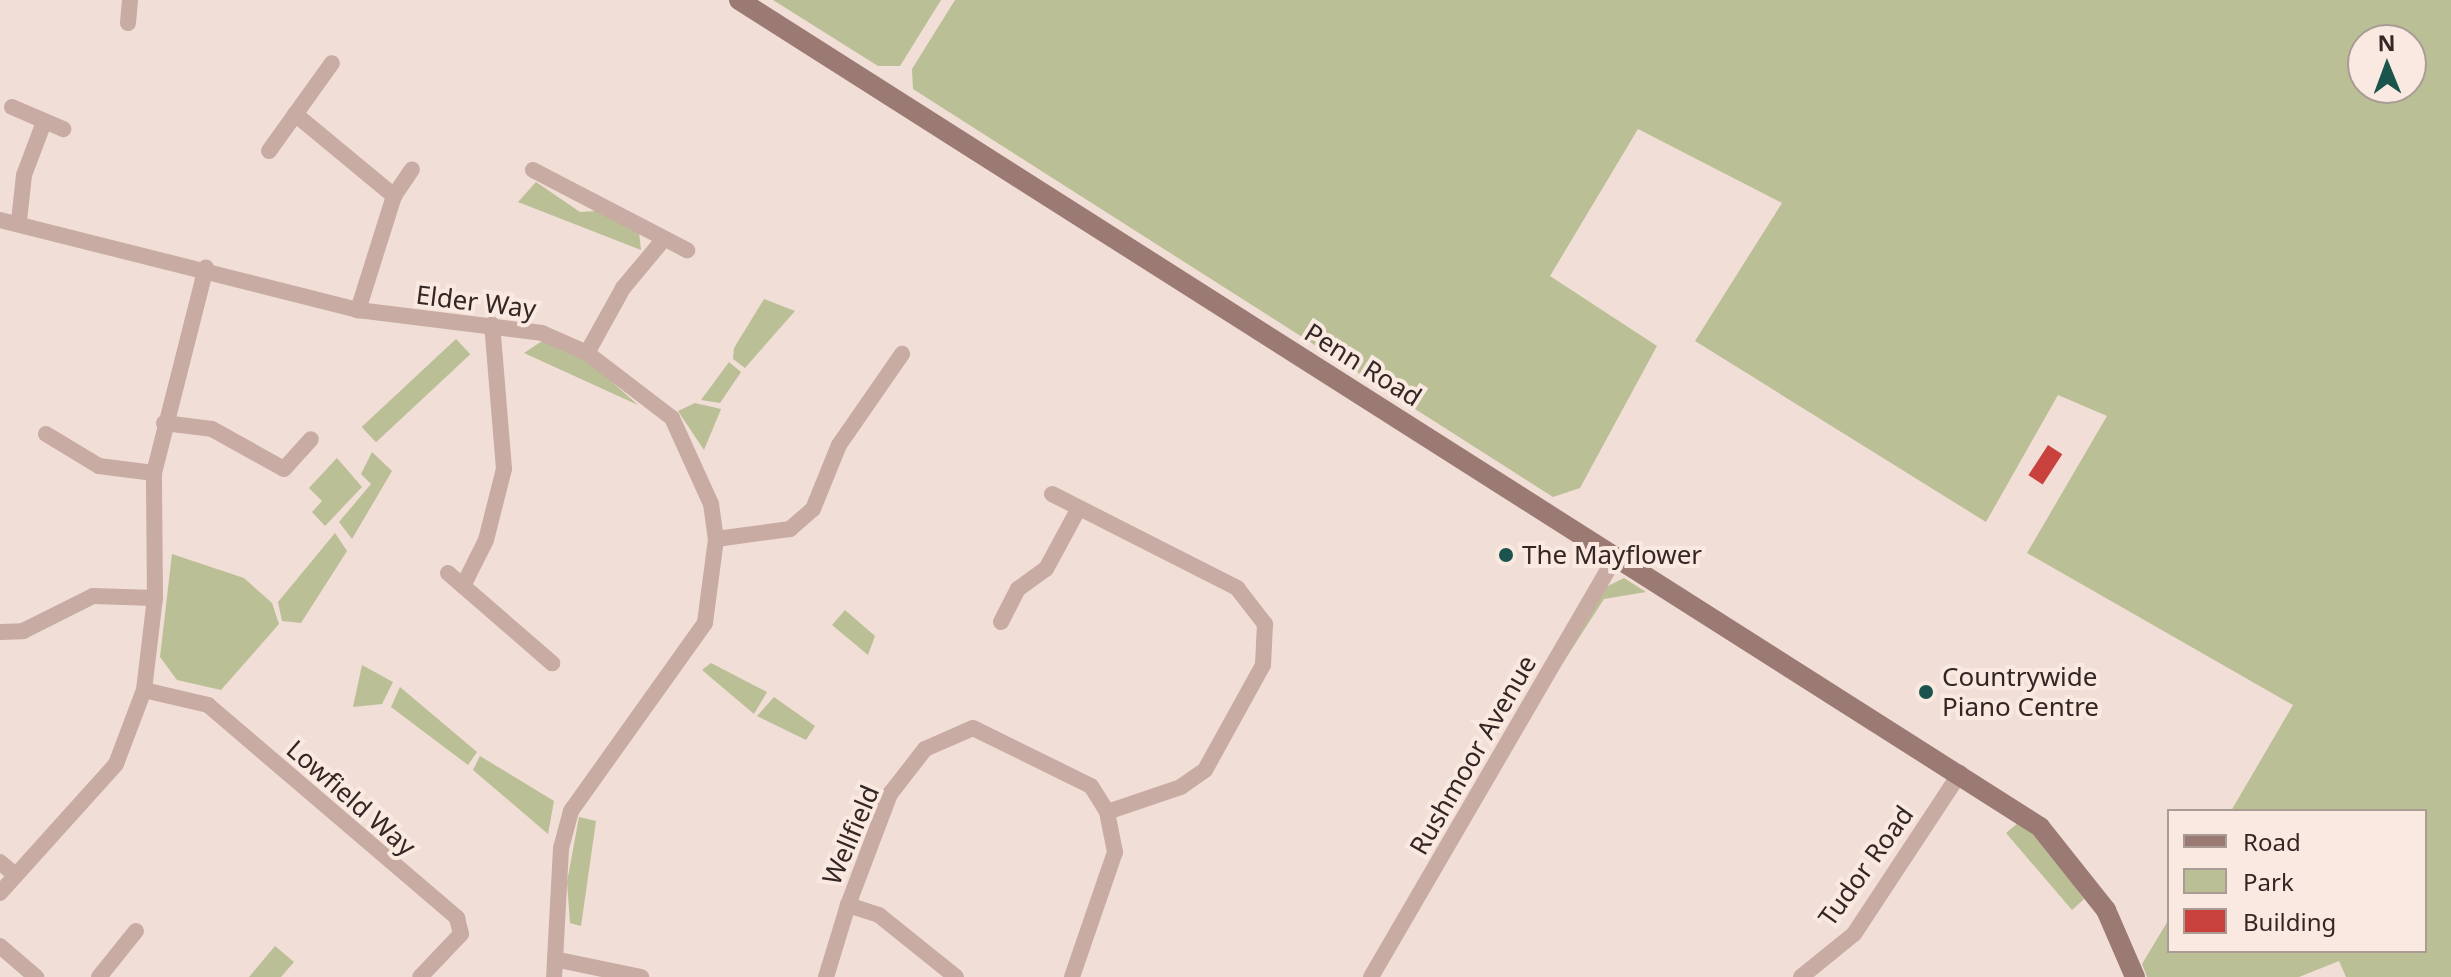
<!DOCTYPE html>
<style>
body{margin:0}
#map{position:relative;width:2451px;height:977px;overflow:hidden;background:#f1ded6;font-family:"Noto Sans",sans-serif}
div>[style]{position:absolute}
.green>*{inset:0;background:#babf96;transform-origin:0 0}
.building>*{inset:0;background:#c8413d;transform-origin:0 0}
.street>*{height:16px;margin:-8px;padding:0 8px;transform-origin:8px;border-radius:8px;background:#c8aba2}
.secondary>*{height:20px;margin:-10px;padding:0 10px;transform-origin:10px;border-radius:10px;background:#9c7a74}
.dots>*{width:22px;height:22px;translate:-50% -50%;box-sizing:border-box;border:4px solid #f9e9e1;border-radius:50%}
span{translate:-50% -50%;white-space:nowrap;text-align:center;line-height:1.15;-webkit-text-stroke:8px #f9e9e1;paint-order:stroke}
.street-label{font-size:26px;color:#332624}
.poi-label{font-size:26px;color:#332624}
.left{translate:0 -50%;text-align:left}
.legend{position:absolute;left:2167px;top:809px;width:260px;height:144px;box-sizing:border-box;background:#f9e9e1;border:2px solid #aa9b95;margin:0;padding:10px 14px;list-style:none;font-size:24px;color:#332624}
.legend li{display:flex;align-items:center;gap:16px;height:40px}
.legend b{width:40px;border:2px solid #aa9b95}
.north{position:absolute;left:2347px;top:24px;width:80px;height:80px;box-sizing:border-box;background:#f9e9e1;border:2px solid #aa9b95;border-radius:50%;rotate:359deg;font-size:22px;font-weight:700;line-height:32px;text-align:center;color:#332624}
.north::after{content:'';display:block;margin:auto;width:28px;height:36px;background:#1a544c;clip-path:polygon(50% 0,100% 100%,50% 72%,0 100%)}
</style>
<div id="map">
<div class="green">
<i style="clip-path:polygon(773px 0,941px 0,900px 66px,878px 66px)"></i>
<i style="clip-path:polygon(evenodd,955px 0,2451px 0,2451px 977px,2346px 977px,2339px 961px,2299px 977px,2147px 977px,2142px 964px,2169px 919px,2169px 951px,2425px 951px,2425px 811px,2231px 811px,2293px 705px,2027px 553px,2107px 416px,2058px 395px,1986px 522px,1695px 341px,1782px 203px,1638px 129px,1550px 276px,1657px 346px,1580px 488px,1553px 497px,913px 89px,912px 69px,955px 0,2363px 40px,2411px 40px,2411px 88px,2363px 88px,2363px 40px)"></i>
<i style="clip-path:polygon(536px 182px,580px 212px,596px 211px,639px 232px,641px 250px,518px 202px)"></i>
<i style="clip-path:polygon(764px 299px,795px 311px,745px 368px,733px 359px,734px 348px)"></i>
<i style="left:456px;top:339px;width:21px;height:129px;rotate:47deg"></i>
<i style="clip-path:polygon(542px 341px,587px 360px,638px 405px,524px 353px)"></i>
<i style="clip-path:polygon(729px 362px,741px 372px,720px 403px,701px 400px)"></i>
<i style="clip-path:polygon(695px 403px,721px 409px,704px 450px,678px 411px)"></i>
<i style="clip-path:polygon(372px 452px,392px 471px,352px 539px,339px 522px,371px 484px,361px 474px)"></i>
<i style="clip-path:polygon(337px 458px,362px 487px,325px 526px,312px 512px,322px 501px,309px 488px)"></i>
<i style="clip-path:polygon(335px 533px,347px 551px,301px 623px,282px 621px,278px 602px)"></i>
<i style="clip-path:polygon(172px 554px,244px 578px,272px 603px,279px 624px,221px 690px,177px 680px,160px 657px)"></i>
<i style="clip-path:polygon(1624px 578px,1646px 592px,1604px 599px,1557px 672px,1606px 587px)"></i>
<i style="clip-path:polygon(845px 610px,875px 636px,868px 655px,832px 625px)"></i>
<i style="clip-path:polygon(711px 663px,767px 692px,754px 714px,702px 670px)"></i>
<i style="clip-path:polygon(362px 665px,393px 682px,382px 704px,353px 707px)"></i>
<i style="clip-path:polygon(400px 687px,477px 752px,468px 765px,391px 707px)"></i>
<i style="clip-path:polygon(774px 697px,815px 726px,806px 740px,757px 716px)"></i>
<i style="clip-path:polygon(480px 756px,554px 801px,548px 834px,473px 770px)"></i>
<i style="clip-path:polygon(579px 817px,596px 821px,581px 926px,570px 923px,567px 882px)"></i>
<i style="clip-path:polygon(2018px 823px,2048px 846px,2084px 899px,2072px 910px,2006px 833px)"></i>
<i style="clip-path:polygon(275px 946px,294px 962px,281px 977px,249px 977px)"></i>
</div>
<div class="building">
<i style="left:2048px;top:445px;width:17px;height:36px;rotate:33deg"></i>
</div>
<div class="street">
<i style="left:128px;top:23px;width:23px;rotate:-85deg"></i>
<i style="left:12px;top:107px;width:56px;rotate:23.3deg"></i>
<i style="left:295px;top:114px;width:129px;rotate:39.6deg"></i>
<i style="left:394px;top:196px;width:120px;rotate:107.5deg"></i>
<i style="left:269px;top:151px;width:108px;rotate:-54.4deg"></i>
<i style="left:533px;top:170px;width:174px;rotate:27.5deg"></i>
<i style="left:394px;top:196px;width:32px;rotate:-56deg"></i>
<i style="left:0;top:220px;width:369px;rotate:14.1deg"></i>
<i style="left:358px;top:310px;width:185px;rotate:7.1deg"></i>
<i style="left:542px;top:333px;width:49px;rotate:24deg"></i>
<i style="left:587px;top:353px;width:107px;rotate:37.4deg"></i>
<i style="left:672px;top:418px;width:94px;rotate:65.6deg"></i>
<i style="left:711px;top:504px;width:35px;rotate:82deg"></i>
<i style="left:716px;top:539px;width:85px;rotate:97.5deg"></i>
<i style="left:705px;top:623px;width:231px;rotate:125.5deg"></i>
<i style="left:571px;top:811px;width:39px;rotate:105deg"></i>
<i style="left:561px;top:849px;width:128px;rotate:93.1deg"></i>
<i style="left:19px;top:221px;width:46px;rotate:-83.8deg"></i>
<i style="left:24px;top:175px;width:57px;rotate:-69.3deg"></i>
<i style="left:587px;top:353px;width:74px;rotate:-61deg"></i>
<i style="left:623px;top:288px;width:64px;rotate:-50.1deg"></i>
<i style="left:164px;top:423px;width:48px;rotate:7.1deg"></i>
<i style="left:212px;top:429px;width:82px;rotate:29.1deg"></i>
<i style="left:284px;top:469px;width:40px;rotate:-48deg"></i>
<i style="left:46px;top:434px;width:62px;rotate:31.1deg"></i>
<i style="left:99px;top:466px;width:55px;rotate:7.3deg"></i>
<i style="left:1052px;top:494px;width:208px;rotate:26.9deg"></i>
<i style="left:1237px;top:588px;width:46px;rotate:52.1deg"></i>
<i style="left:1265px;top:624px;width:41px;rotate:92.8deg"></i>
<i style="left:1263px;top:665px;width:120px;rotate:118.9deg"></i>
<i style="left:1205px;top:770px;width:29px;rotate:145deg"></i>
<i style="left:1181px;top:787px;width:78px;rotate:161.3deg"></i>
<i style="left:716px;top:539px;width:75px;rotate:-7.7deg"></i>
<i style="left:790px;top:529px;width:30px;rotate:-41deg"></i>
<i style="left:813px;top:509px;width:69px;rotate:-67.9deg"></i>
<i style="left:839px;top:445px;width:111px;rotate:-55.3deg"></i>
<i style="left:448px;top:573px;width:138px;rotate:40.9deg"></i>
<i style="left:463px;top:586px;width:51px;rotate:-63.4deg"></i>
<i style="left:486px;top:540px;width:73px;rotate:-75.8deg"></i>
<i style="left:504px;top:469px;width:145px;rotate:-94.7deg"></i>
<i style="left:1001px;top:622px;width:37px;rotate:-63deg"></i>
<i style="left:1018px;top:589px;width:34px;rotate:-36deg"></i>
<i style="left:1046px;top:569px;width:69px;rotate:-61.6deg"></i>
<i style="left:0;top:632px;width:23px;rotate:-2deg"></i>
<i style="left:23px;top:631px;width:78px;rotate:-26.6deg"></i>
<i style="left:93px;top:596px;width:62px;rotate:1.8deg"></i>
<i style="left:144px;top:690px;width:66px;rotate:13.2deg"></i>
<i style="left:208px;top:705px;width:328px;rotate:40.5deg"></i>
<i style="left:457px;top:918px;width:16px;rotate:76deg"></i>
<i style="left:461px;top:934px;width:59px;rotate:133.6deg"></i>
<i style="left:0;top:862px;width:20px;rotate:41deg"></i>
<i style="left:0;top:893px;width:173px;rotate:-48deg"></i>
<i style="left:116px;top:764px;width:79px;rotate:-69.3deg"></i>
<i style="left:144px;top:690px;width:93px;rotate:-83.2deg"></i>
<i style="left:155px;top:598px;width:125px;rotate:-90.5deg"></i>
<i style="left:154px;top:473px;width:212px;rotate:-75.8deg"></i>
<i style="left:0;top:946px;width:48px;rotate:40.7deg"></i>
<i style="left:559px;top:960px;width:84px;rotate:11.7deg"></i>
<i style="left:99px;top:977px;width:59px;rotate:-51.2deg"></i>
<i style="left:826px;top:977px;width:75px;rotate:-73deg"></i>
<i style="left:956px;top:977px;width:99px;rotate:-141.2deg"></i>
<i style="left:879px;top:915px;width:33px;rotate:-162deg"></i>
<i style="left:848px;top:905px;width:119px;rotate:-69.3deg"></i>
<i style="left:890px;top:794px;width:57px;rotate:-52.1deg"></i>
<i style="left:925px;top:749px;width:52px;rotate:-23.6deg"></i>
<i style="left:973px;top:728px;width:131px;rotate:26.2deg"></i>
<i style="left:1091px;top:786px;width:31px;rotate:58deg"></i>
<i style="left:1107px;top:812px;width:41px;rotate:78.7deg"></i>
<i style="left:1115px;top:852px;width:132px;rotate:109deg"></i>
<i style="left:1371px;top:977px;width:487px;rotate:-59.8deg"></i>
<i style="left:1801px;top:977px;width:68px;rotate:-39.1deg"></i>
<i style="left:1854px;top:934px;width:193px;rotate:-56.6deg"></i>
</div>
<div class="secondary">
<i style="left:739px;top:0;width:1542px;rotate:32.44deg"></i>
<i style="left:2040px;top:827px;width:106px;rotate:51.5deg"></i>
<i style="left:2106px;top:910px;width:73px;rotate:66.6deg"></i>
</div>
<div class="dots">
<i style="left:1506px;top:555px;background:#1a544c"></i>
<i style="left:1926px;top:692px;background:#1a544c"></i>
</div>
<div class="street-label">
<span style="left:476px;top:302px;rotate:7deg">Elder Way</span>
<span style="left:1363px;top:365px;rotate:32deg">Penn Road</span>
<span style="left:1473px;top:755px;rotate:-60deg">Rushmoor Avenue</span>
<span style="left:351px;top:798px;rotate:41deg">Lowfield Way</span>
<span style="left:851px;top:835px;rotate:-67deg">Wellfield</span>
<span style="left:1866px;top:866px;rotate:-54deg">Tudor Road</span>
</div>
<div class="poi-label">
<span class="left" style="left:1522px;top:555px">The Mayflower</span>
<span class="left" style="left:1942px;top:692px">Countrywide<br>Piano Centre</span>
</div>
<ul class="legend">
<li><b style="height:10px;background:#9c7a74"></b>Road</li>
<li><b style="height:22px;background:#babf96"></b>Park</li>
<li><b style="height:22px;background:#c8413d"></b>Building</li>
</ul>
<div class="north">N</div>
</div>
